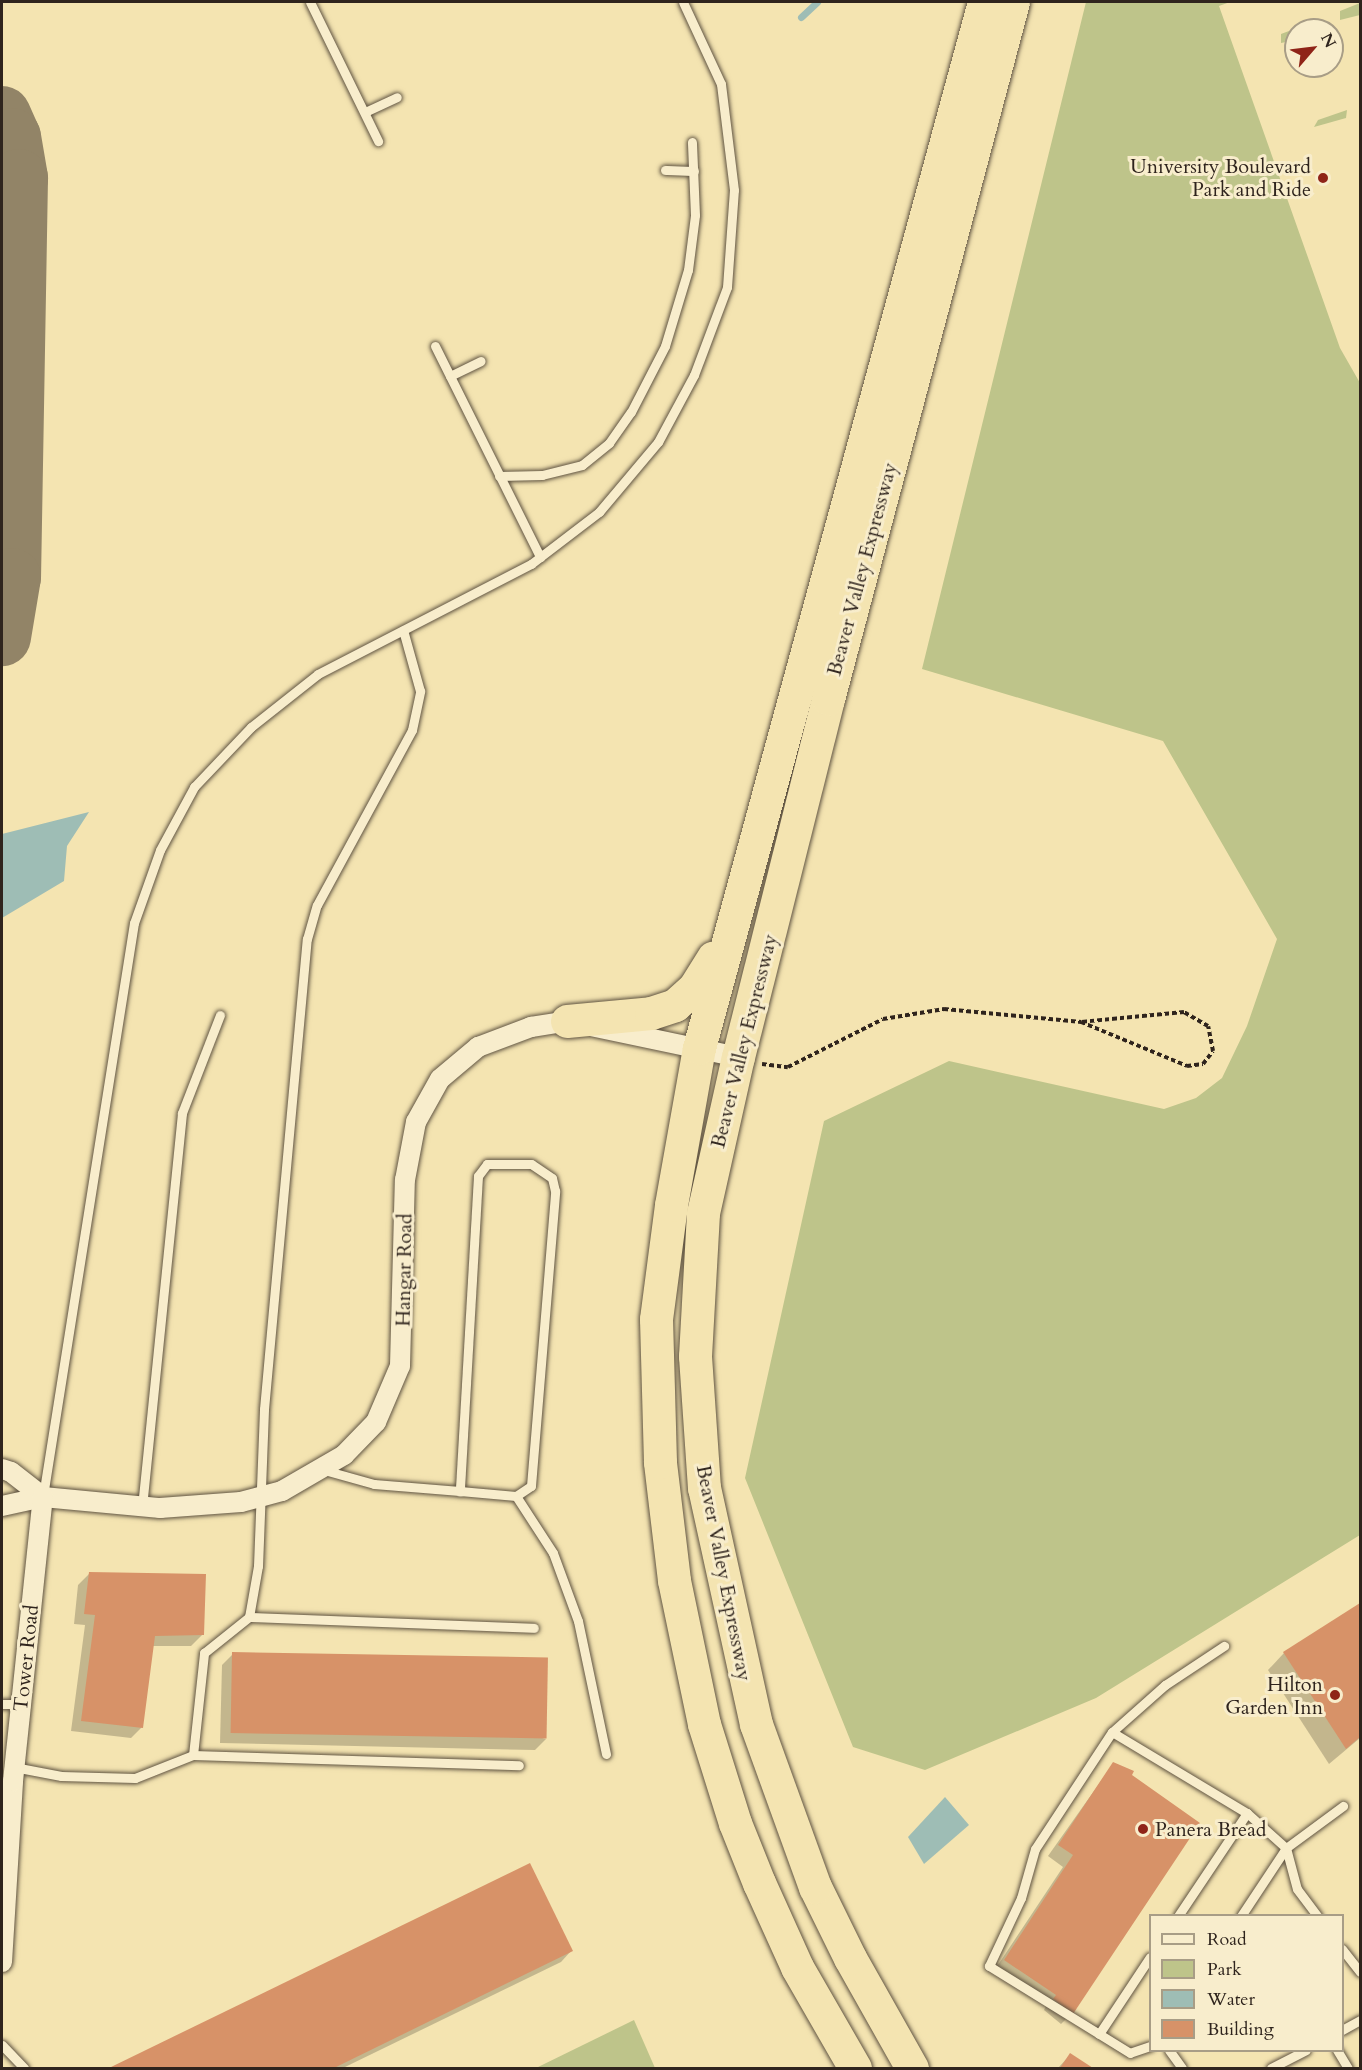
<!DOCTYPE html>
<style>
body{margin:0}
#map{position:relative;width:1362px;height:2070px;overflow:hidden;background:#f4e4b1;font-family:Cardo,serif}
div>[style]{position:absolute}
.green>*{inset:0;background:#bec48a}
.water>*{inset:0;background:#9ebdb5}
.shadow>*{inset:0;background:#0003}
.stream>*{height:7px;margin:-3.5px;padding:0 3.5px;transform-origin:3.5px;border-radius:3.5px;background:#9ebdb5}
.taxiway>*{height:58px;margin:-29px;padding:0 29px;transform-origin:29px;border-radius:29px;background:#928467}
.building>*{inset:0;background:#d79268;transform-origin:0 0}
.path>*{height:4px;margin-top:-2px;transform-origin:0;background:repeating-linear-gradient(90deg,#2f241d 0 4.5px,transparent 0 7.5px)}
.roads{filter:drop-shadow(0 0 2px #605442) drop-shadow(0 0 2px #605442)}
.lane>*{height:9px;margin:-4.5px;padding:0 4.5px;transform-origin:4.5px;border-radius:4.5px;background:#f8edcc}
.street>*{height:20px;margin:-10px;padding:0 10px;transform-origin:10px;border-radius:10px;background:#f8edcc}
.highway>*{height:33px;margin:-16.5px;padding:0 16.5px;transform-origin:16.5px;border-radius:16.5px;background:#f4e4b1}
.dots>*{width:16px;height:16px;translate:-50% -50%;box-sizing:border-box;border:3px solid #f8edcc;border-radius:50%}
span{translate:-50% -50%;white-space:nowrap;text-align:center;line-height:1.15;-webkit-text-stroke:6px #f8edcc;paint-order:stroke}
.poi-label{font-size:20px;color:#2f241d}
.right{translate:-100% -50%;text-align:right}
.left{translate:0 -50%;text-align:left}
.street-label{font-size:20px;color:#2f241d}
.frame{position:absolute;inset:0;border:3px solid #2f241d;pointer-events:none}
.legend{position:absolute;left:1149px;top:1914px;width:195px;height:138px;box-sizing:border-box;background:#f8edcc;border:2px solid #a89d86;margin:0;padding:8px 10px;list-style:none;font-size:18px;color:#2f241d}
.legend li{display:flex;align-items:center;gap:12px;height:30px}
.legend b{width:30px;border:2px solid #a89d86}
.north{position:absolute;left:1284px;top:18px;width:60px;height:60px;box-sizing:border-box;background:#f8edcc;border:2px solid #a89d86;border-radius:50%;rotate:62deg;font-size:16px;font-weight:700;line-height:24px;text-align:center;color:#2f241d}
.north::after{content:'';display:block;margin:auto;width:21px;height:27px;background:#8f2418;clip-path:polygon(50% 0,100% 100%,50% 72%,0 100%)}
</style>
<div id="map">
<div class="green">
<i style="clip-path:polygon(1086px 2px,1230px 2px,1219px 6px,1340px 348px,1360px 383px,1360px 1535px,1096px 1698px,925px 1770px,853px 1747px,745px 1478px,824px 1121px,949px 1061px,1164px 1109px,1196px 1098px,1222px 1078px,1247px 1026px,1277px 939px,1163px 741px,922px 669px)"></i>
<i style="clip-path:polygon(1360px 3px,1360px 15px,1340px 20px,1340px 11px)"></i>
<i style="clip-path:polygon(1310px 23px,1316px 30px,1296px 30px,1296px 40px,1281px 43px,1281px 34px)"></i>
<i style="clip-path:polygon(1347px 110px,1346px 118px,1314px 127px,1318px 120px)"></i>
<i style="clip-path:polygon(634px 2020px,655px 2068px,536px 2068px)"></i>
</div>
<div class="water">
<i style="clip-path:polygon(89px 812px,67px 846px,64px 881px,2px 918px,2px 834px)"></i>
<i style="clip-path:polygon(945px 1797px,969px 1825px,924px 1864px,908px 1837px)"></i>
</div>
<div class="shadow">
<i style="clip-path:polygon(89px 1574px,202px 1635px,191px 1646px,152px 1646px,142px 1727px,131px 1738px,71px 1731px,85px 1625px,74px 1624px,78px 1585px)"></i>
<i style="clip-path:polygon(1360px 1605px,1360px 1738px,1329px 1764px,1268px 1670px,1284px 1653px)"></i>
<i style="clip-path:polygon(233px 1654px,546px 1739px,535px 1750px,220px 1743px,222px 1665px)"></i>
<i style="clip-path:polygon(1113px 1764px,1072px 2013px,1061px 2024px,1044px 2010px,1046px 2006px,994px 1971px,1063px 1867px,1048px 1856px)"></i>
<i style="clip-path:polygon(529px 1865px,571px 1951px,561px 1962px,343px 2068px,112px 2068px)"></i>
<i style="clip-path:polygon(1070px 2055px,1090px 2068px,1058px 2068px)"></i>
</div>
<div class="stream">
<i style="left:801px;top:17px;width:22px;rotate:-43deg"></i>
</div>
<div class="taxiway">
<i style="left:2px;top:115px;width:24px;rotate:66deg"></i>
<i style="left:12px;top:137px;width:42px;rotate:80.3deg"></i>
<i style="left:19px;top:178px;width:399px;rotate:91deg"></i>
<i style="left:12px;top:577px;width:61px;rotate:99.5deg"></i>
</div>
<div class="building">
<i style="clip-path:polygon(89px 1572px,206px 1574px,204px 1635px,155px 1636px,143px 1728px,81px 1721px,95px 1615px,84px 1614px)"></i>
<i style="clip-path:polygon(1360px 1603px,1360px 1737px,1346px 1749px,1283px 1652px)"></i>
<i style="left:232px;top:1652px;width:316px;height:81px;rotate:1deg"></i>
<i style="clip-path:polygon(1113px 1762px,1134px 1771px,1132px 1775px,1200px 1823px,1073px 2014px,1053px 1999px,1056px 1995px,1004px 1960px,1073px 1855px,1058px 1845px)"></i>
<i style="clip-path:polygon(530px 1863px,573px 1951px,334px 2068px,109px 2068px)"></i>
<i style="clip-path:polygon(1070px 2053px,1093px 2068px,1060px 2068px)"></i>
</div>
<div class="path">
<i style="left:762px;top:1064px;width:26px;rotate:7deg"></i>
<i style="left:788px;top:1067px;width:106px;rotate:-26.8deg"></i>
<i style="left:883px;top:1019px;width:62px;rotate:-9.3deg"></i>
<i style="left:944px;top:1009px;width:138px;rotate:5.4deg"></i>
<i style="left:1081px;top:1022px;width:115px;rotate:22.5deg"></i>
<i style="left:1187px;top:1066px;width:16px;rotate:-7deg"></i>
<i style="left:1203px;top:1064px;width:16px;rotate:-52deg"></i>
<i style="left:1213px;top:1051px;width:25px;rotate:-101deg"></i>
<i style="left:1208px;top:1026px;width:28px;rotate:-150deg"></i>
<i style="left:1184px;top:1012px;width:103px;rotate:174.5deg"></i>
</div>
<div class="roads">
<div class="lane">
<i style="left:310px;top:2px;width:155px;rotate:63.9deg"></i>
<i style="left:365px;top:112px;width:35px;rotate:-25deg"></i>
<i style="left:665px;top:170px;width:29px;rotate:2deg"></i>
<i style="left:435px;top:346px;width:236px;rotate:63.5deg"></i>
<i style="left:450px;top:376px;width:34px;rotate:-26deg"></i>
<i style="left:499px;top:476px;width:43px;rotate:-1.3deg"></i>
<i style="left:542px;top:475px;width:41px;rotate:-14deg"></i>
<i style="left:582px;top:465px;width:35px;rotate:-39deg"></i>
<i style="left:609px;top:443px;width:38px;rotate:-55deg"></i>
<i style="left:631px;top:412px;width:74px;rotate:-62.7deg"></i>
<i style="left:665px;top:346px;width:79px;rotate:-73.2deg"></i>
<i style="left:688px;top:270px;width:55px;rotate:-82.7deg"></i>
<i style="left:695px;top:215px;width:73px;rotate:-92.4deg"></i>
<i style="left:324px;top:1470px;width:52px;rotate:15.6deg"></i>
<i style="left:374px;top:1484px;width:86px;rotate:4.7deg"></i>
<i style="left:460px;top:1491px;width:56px;rotate:5.1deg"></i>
<i style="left:516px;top:1496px;width:18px;rotate:-34deg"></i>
<i style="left:531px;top:1486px;width:296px;rotate:-85.3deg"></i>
<i style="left:555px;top:1191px;width:13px;rotate:-103deg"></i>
<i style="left:552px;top:1178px;width:25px;rotate:-146deg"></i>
<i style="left:531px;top:1164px;width:44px;rotate:180deg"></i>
<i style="left:487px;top:1164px;width:15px;rotate:127deg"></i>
<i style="left:478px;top:1176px;width:316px;rotate:93.3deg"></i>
<i style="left:43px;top:1496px;width:580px;rotate:-80.98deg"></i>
<i style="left:134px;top:923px;width:77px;rotate:-70.4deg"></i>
<i style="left:160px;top:850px;width:72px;rotate:-61.6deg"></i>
<i style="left:194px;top:787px;width:83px;rotate:-46.5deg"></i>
<i style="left:251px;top:727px;width:85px;rotate:-38.3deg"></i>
<i style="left:318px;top:674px;width:240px;rotate:-27.3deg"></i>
<i style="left:531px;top:564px;width:86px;rotate:-37.4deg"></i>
<i style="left:599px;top:512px;width:92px;rotate:-49.9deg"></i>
<i style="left:658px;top:442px;width:76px;rotate:-61.8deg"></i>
<i style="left:694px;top:375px;width:94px;rotate:-69.4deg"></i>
<i style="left:727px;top:287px;width:97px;rotate:-85.9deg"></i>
<i style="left:734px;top:190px;width:107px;rotate:-97deg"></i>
<i style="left:721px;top:84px;width:90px;rotate:-114.9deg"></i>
<i style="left:516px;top:1496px;width:68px;rotate:57deg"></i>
<i style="left:553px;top:1553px;width:72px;rotate:69.8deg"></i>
<i style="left:578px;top:1621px;width:136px;rotate:78.1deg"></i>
<i style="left:142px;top:1507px;width:396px;rotate:-84.2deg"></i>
<i style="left:182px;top:1113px;width:105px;rotate:-68.8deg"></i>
<i style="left:249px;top:1617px;width:285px;rotate:2.2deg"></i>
<i style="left:2px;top:1704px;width:19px"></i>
<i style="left:1112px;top:1732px;width:157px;rotate:31deg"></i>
<i style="left:1247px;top:1813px;width:52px;rotate:41.9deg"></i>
<i style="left:1286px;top:1848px;width:42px;rotate:75deg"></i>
<i style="left:1297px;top:1889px;width:34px;rotate:53deg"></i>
<i style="left:193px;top:1755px;width:326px;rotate:1.8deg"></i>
<i style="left:14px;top:1767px;width:48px;rotate:10.8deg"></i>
<i style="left:61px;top:1776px;width:74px;rotate:1.5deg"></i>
<i style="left:135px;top:1778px;width:62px;rotate:-21.6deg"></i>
<i style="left:193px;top:1755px;width:103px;rotate:-83.8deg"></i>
<i style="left:204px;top:1653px;width:58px;rotate:-38.7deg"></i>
<i style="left:249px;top:1617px;width:52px;rotate:-80deg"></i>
<i style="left:258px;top:1566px;width:157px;rotate:-87.8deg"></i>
<i style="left:264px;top:1409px;width:472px;rotate:-84.8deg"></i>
<i style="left:307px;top:939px;width:35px;rotate:-74deg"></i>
<i style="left:317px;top:905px;width:199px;rotate:-61.5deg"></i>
<i style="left:412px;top:730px;width:40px;rotate:-78deg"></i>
<i style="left:420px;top:691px;width:63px;rotate:-105.6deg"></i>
<i style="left:1178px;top:1916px;width:124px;rotate:-56.2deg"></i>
<i style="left:1241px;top:1916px;width:82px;rotate:-56.5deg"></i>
<i style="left:1286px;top:1848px;width:71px;rotate:-36.4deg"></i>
<i style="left:1342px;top:1949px;width:29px;rotate:52deg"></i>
<i style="left:1342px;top:2030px;width:21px;rotate:-29deg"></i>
<i style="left:1099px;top:2034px;width:92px;rotate:-56.5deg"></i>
<i style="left:2px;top:2045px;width:32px;rotate:46deg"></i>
<i style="left:1150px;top:2046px;width:21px;rotate:161deg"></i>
<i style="left:1130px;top:2053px;width:166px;rotate:-148.3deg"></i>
<i style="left:989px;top:1966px;width:75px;rotate:-64.8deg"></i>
<i style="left:1021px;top:1898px;width:51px;rotate:-74.1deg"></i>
<i style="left:1035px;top:1849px;width:140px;rotate:-56.7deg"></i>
<i style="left:1112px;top:1732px;width:71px;rotate:-41.6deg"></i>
<i style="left:1165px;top:1685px;width:71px;rotate:-33.5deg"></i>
<i style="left:1169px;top:2050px;width:22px;rotate:54deg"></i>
<i style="left:1337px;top:2050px;width:21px;rotate:59deg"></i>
<i style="left:1271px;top:2068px;width:39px;rotate:-27deg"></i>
</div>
<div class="street">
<i style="left:2px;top:1469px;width:9px;rotate:18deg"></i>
<i style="left:11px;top:1472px;width:41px;rotate:38deg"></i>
<i style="left:2px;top:1506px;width:42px;rotate:-12.4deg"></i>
<i style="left:43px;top:1497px;width:118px;rotate:5.4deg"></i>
<i style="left:160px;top:1508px;width:81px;rotate:-4.2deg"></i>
<i style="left:241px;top:1502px;width:42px;rotate:-15deg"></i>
<i style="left:282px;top:1491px;width:72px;rotate:-30.1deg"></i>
<i style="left:344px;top:1455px;width:46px;rotate:-45.9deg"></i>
<i style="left:376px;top:1422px;width:61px;rotate:-66.8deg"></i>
<i style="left:400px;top:1366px;width:186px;rotate:-88.5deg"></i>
<i style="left:405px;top:1180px;width:59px;rotate:-79.3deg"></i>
<i style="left:416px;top:1122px;width:49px;rotate:-60.8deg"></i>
<i style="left:440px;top:1079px;width:50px;rotate:-40.1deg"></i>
<i style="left:478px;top:1047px;width:57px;rotate:-20.7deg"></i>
<i style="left:531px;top:1027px;width:36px;rotate:-9deg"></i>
<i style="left:567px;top:1021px;width:175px;rotate:11.9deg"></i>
<i style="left:2px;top:1962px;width:181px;rotate:-86.5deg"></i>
<i style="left:13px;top:1781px;width:286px;rotate:-84deg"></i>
</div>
<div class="highway">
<i style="left:567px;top:1021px;width:84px;rotate:-5.4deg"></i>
<i style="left:651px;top:1013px;width:25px;rotate:-18deg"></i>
<i style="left:675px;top:1005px;width:25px;rotate:-42deg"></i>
<i style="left:694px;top:988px;width:36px;rotate:-58deg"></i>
<i style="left:855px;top:2068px;width:116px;rotate:-119.9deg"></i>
<i style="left:797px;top:1967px;width:92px;rotate:-114.3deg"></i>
<i style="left:759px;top:1883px;width:65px;rotate:-111.8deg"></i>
<i style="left:735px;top:1823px;width:104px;rotate:-107.4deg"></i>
<i style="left:704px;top:1724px;width:147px;rotate:-101.8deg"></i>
<i style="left:674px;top:1580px;width:119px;rotate:-96.8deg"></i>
<i style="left:660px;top:1462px;width:143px;rotate:-91.6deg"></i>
<i style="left:656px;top:1319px;width:115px;rotate:-82.5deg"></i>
<i style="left:671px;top:1205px;width:159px;rotate:-79.9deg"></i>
<i style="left:699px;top:1048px;width:1084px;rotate:-74.76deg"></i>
<i style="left:912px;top:2068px;width:126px;rotate:-119.4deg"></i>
<i style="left:850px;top:1958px;width:79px;rotate:-116.2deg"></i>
<i style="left:815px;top:1887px;width:173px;rotate:-109.9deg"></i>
<i style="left:756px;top:1724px;width:242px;rotate:-102.4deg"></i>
<i style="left:704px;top:1488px;width:132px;rotate:-93.9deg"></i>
<i style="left:695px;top:1356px;width:143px;rotate:-86.8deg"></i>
<i style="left:703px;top:1213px;width:160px;rotate:-77.4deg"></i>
<i style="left:738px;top:1057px;width:369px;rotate:-75.9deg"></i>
<i style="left:828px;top:699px;width:721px;rotate:-75.14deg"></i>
</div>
</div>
<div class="dots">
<i style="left:1323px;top:178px;background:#8f2418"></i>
<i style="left:1335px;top:1695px;background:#8f2418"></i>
<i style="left:1143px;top:1829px;background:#8f2418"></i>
</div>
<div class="poi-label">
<span class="right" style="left:1311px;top:178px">University Boulevard<br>Park and Ride</span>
<span class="right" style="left:1323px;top:1696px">Hilton<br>Garden Inn</span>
<span class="left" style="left:1155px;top:1829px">Panera Bread</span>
</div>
<div class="street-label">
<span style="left:862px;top:569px;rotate:-75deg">Beaver Valley Expressway</span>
<span style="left:744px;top:1041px;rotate:-76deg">Beaver Valley Expressway</span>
<span style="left:404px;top:1270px;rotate:-89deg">Hangar Road</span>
<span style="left:724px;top:1573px;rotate:79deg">Beaver Valley Expressway</span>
<span style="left:26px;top:1658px;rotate:-84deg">Tower Road</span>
</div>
<div class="frame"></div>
<ul class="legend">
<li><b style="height:8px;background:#f8edcc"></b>Road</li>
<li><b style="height:16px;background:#bec48a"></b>Park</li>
<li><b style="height:16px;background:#9ebdb5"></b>Water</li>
<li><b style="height:16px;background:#d79268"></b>Building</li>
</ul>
<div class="north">N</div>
</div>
